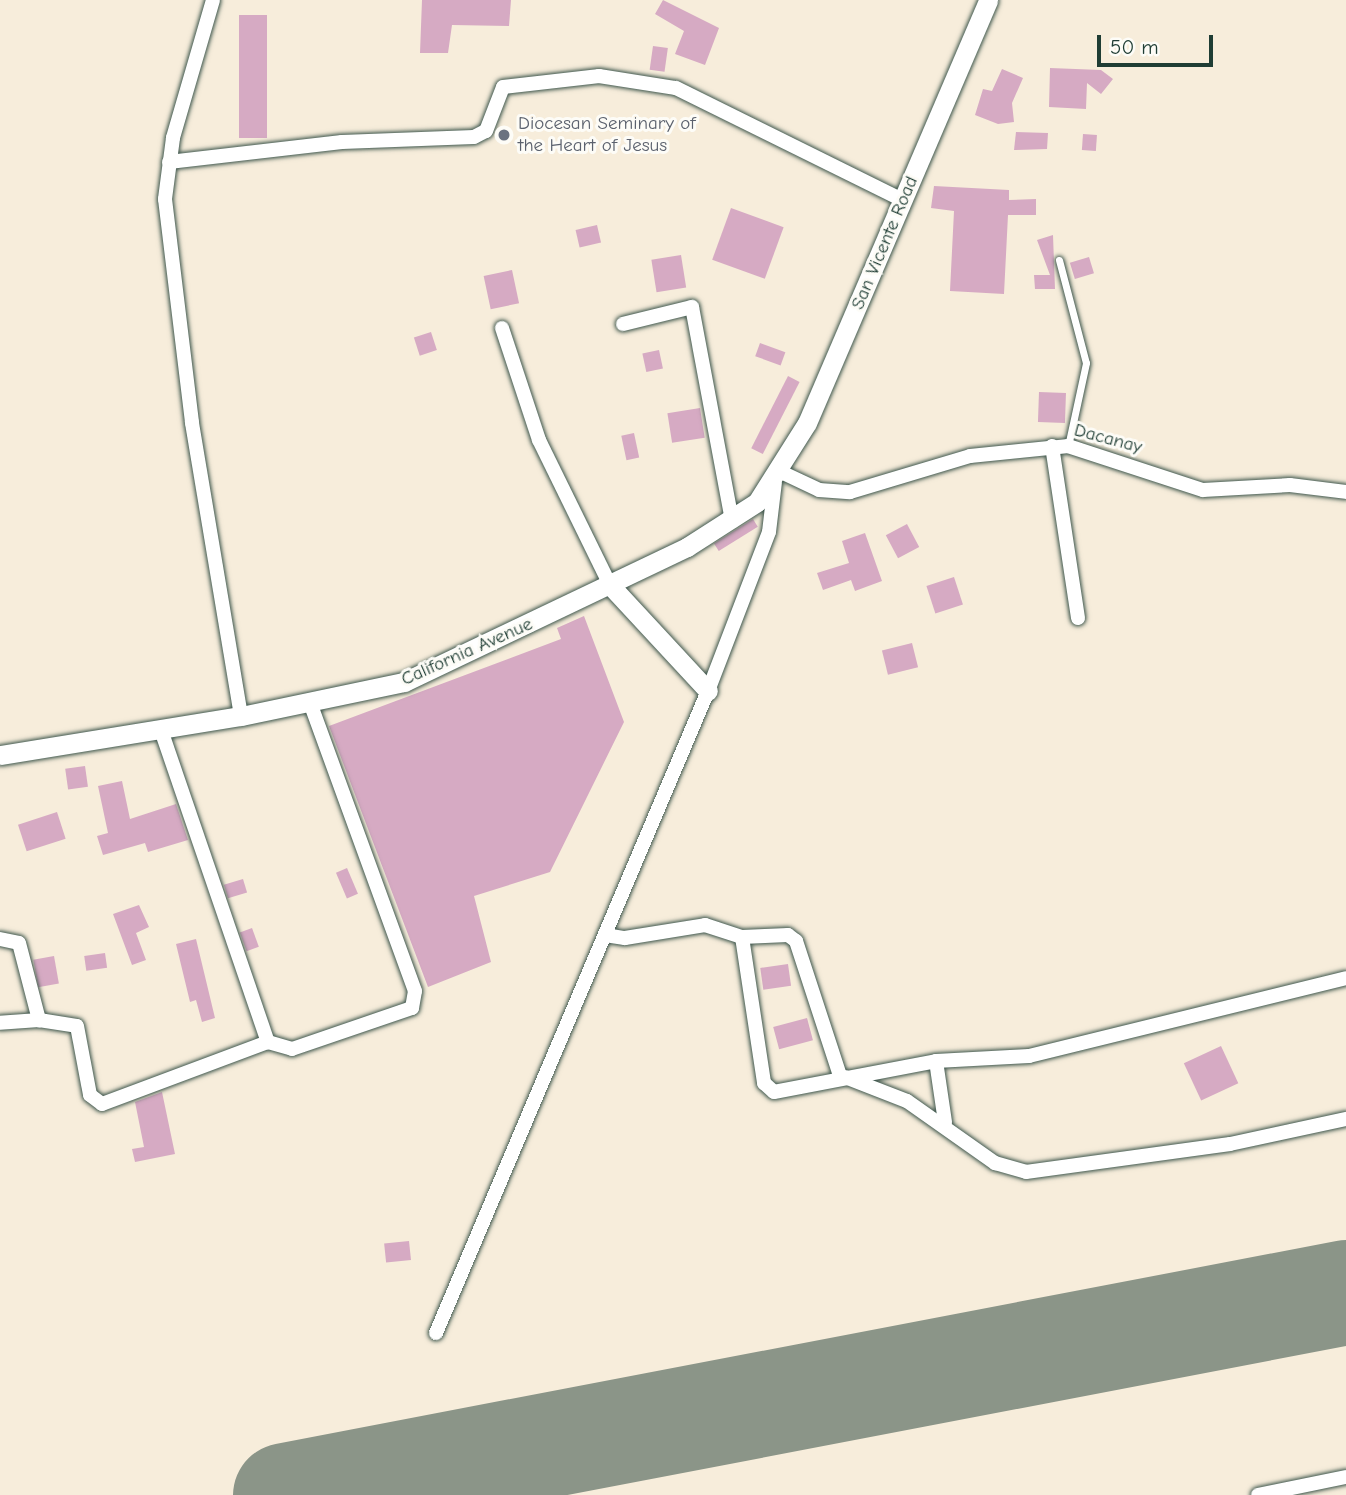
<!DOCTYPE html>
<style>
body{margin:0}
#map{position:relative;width:1346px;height:1495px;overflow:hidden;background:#f7eddb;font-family:"Comic Neue",sans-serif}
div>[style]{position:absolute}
.runway>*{height:105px;margin:-52.5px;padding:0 52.5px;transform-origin:52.5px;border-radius:52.5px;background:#8b9588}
.building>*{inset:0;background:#d6aac3;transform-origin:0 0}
.roads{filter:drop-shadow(0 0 2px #3f574d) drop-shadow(0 0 2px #3f574d)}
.lane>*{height:7px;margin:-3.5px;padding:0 3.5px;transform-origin:3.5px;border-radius:3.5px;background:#fff}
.street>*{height:14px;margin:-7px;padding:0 7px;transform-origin:7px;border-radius:7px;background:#fff}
.secondary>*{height:19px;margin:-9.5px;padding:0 9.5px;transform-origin:9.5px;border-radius:9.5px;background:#fff}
.dots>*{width:19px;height:19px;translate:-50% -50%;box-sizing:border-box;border:4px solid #fdfcf7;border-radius:50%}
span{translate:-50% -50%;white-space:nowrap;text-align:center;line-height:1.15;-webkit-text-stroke:6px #fdfcf7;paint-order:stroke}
.worship-label{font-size:19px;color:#5b616d}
.left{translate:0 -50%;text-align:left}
.street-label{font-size:19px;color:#1f3d34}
.scale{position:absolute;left:1097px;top:35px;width:116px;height:32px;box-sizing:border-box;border:4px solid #1f3d34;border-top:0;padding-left:9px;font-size:21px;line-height:24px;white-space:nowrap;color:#1f3d34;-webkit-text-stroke:5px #fdfcf7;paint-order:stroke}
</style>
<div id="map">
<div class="runway">
<i style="left:285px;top:1495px;width:1080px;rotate:-10.83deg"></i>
</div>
<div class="building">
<i style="clip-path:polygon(422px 0,511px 0,509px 26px,452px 25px,448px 53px,420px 53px)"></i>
<i style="clip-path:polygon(663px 0,719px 28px,705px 65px,675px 54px,684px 31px,655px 14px)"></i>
<i style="left:267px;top:15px;width:123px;height:28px;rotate:90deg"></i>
<i style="left:653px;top:46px;width:15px;height:24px;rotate:8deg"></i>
<i style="clip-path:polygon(1050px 68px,1101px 70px,1113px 79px,1101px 94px,1087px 83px,1086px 109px,1049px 107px)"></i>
<i style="clip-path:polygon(1002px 69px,1023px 78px,1012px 103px,1014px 122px,998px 124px,975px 115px,983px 89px,992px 91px)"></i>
<i style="clip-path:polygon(1016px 132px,1048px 133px,1047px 149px,1014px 150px)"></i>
<i style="left:1083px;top:134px;width:14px;height:16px;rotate:4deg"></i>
<i style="clip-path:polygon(934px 186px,1009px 190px,1009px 200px,1036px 199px,1036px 215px,1008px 215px,1004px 294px,950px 291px,954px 211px,931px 208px)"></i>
<i style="left:731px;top:208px;width:56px;height:55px;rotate:20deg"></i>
<i style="left:597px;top:225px;width:18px;height:22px;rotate:77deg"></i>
<i style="clip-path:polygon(1053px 235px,1055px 289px,1035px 289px,1034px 275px,1050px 275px,1037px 240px)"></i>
<i style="left:681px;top:255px;width:33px;height:30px;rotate:81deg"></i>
<i style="left:1089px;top:257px;width:17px;height:20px;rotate:73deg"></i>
<i style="left:512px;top:270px;width:34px;height:29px;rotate:78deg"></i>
<i style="left:431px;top:332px;width:19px;height:18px;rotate:72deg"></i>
<i style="left:760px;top:343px;width:27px;height:14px;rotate:20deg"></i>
<i style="left:659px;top:350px;width:19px;height:17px;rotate:78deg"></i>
<i style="left:788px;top:376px;width:13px;height:81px;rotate:27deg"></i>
<i style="left:1039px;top:392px;width:27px;height:30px;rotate:2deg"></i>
<i style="left:700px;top:408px;width:30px;height:33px;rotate:81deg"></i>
<i style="left:634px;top:433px;width:25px;height:13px;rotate:78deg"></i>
<i style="left:753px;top:519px;width:9px;height:46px;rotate:58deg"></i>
<i style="left:907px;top:524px;width:26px;height:24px;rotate:62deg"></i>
<i style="clip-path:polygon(865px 533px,882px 581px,855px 591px,851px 580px,823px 590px,817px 573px,849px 563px,842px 541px)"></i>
<i style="left:954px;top:577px;width:29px;height:29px;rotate:72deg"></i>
<i style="clip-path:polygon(584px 616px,624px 722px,550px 872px,474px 896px,491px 962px,428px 987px,329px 726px,561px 639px,557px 628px)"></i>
<i style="left:912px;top:643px;width:25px;height:31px;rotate:76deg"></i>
<i style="left:85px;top:766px;width:21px;height:20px;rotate:82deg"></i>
<i style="clip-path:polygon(122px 781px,130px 819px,176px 804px,188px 840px,148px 852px,145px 843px,103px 855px,97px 836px,108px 833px,98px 786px)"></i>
<i style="left:57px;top:812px;width:28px;height:41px;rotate:72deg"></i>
<i style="left:347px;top:868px;width:28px;height:12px;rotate:67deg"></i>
<i style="left:243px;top:879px;width:14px;height:20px;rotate:73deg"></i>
<i style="clip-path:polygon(139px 905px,149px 927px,136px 933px,146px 960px,132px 965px,113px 914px)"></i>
<i style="left:252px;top:928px;width:20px;height:13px;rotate:70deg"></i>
<i style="clip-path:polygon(196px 939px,215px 1018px,202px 1022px,196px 1000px,190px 1002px,176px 944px)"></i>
<i style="left:105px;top:953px;width:15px;height:21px;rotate:82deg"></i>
<i style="left:54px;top:956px;width:28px;height:21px;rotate:80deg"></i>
<i style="left:788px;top:964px;width:22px;height:28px;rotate:82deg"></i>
<i style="left:807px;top:1018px;width:23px;height:35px;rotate:75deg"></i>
<i style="left:1221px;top:1046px;width:41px;height:41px;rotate:65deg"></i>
<i style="clip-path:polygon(162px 1092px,175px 1154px,135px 1162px,132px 1149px,144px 1147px,135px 1102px)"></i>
<i style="left:409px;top:1241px;width:19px;height:25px;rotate:84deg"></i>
</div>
<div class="roads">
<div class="lane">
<i style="left:1059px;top:260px;width:106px;rotate:75.3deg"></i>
<i style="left:1086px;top:363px;width:85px;rotate:102.2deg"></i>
</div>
<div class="street">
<i style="left:213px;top:0;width:144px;rotate:106.2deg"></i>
<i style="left:173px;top:138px;width:62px;rotate:97.5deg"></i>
<i style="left:165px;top:199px;width:226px;rotate:83.1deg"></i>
<i style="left:192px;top:423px;width:297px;rotate:80.5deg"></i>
<i style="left:169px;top:162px;width:174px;rotate:-6.6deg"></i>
<i style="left:342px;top:142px;width:132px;rotate:-2.2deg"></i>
<i style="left:474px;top:137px;width:13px;rotate:-27deg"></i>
<i style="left:486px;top:131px;width:47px;rotate:-68.9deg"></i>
<i style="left:503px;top:87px;width:97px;rotate:-6.5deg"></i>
<i style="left:599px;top:76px;width:78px;rotate:8.9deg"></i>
<i style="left:676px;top:88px;width:253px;rotate:26.3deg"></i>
<i style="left:623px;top:324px;width:71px;rotate:-13.8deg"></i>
<i style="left:692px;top:307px;width:218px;rotate:79.4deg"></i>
<i style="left:502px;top:328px;width:118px;rotate:71.7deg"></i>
<i style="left:539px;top:440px;width:161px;rotate:63.9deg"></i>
<i style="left:1052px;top:446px;width:174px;rotate:81.4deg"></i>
<i style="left:781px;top:472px;width:42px;rotate:25.3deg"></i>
<i style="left:819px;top:490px;width:31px;rotate:4deg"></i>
<i style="left:850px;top:492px;width:125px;rotate:-16.7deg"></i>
<i style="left:970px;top:456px;width:99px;rotate:-5.8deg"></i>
<i style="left:1068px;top:446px;width:142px;rotate:18.1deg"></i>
<i style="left:1203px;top:490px;width:87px;rotate:-3.3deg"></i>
<i style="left:1290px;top:485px;width:56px;rotate:7.1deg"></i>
<i style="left:161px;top:730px;width:330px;rotate:71.1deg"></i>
<i style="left:605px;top:935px;width:20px;rotate:9deg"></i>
<i style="left:625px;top:938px;width:81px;rotate:-9.2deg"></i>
<i style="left:705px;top:925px;width:39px;rotate:18deg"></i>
<i style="left:742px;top:937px;width:46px;rotate:-2.5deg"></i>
<i style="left:788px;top:935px;width:10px;rotate:37deg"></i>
<i style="left:796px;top:941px;width:142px;rotate:71.9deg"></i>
<i style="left:742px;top:937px;width:148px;rotate:81.4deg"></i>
<i style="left:764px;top:1083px;width:13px;rotate:42deg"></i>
<i style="left:774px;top:1092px;width:165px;rotate:-10.8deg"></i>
<i style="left:936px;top:1061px;width:93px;rotate:-3.1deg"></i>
<i style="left:1029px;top:1056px;width:326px;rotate:-13.8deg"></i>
<i style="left:0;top:939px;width:19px;rotate:12deg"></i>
<i style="left:19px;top:943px;width:80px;rotate:75.4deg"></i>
<i style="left:39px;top:1020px;width:39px;rotate:176deg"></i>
<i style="left:39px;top:1020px;width:38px;rotate:9deg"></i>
<i style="left:77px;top:1026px;width:70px;rotate:79.3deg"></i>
<i style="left:90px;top:1095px;width:15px;rotate:37deg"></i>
<i style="left:102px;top:1104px;width:177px;rotate:-20.5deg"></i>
<i style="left:268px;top:1042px;width:25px;rotate:16deg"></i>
<i style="left:292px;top:1049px;width:127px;rotate:-18.9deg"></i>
<i style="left:412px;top:1008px;width:17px;rotate:-80deg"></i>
<i style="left:415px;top:991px;width:307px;rotate:-110deg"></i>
<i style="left:936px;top:1061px;width:62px;rotate:81.6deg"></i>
<i style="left:845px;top:1077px;width:66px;rotate:21.2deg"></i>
<i style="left:907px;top:1101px;width:108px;rotate:35.2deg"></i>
<i style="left:995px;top:1163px;width:32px;rotate:16deg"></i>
<i style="left:1026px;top:1172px;width:206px;rotate:-7.8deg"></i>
<i style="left:1230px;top:1144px;width:119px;rotate:-12.2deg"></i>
<i style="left:436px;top:1333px;width:697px;rotate:-67.04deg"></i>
<i style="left:708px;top:691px;width:170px;rotate:-69deg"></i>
<i style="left:769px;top:532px;width:50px;rotate:-83.2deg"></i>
<i style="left:1258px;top:1495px;width:90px;rotate:-11.6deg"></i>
</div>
<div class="secondary">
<i style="left:610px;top:585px;width:144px;rotate:47.2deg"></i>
<i style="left:0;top:755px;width:244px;rotate:-9.2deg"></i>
<i style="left:241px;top:716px;width:167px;rotate:-11.8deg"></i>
<i style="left:404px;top:682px;width:314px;rotate:-25.5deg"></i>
<i style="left:687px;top:547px;width:83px;rotate:-32.7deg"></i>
<i style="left:757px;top:502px;width:93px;rotate:-57.7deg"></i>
<i style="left:807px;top:423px;width:460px;rotate:-66.8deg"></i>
</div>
</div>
<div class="dots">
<i style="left:504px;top:135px;background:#6b7280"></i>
</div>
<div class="worship-label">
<span class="left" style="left:518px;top:135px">Diocesan Seminary of<br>the Heart of Jesus</span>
</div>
<div class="street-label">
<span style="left:885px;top:243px;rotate:-67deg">San Vicente Road</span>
<span style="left:1108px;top:439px;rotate:15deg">Dacanay</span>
<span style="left:467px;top:652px;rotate:-24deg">California Avenue</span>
</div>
<div class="scale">50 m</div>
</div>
